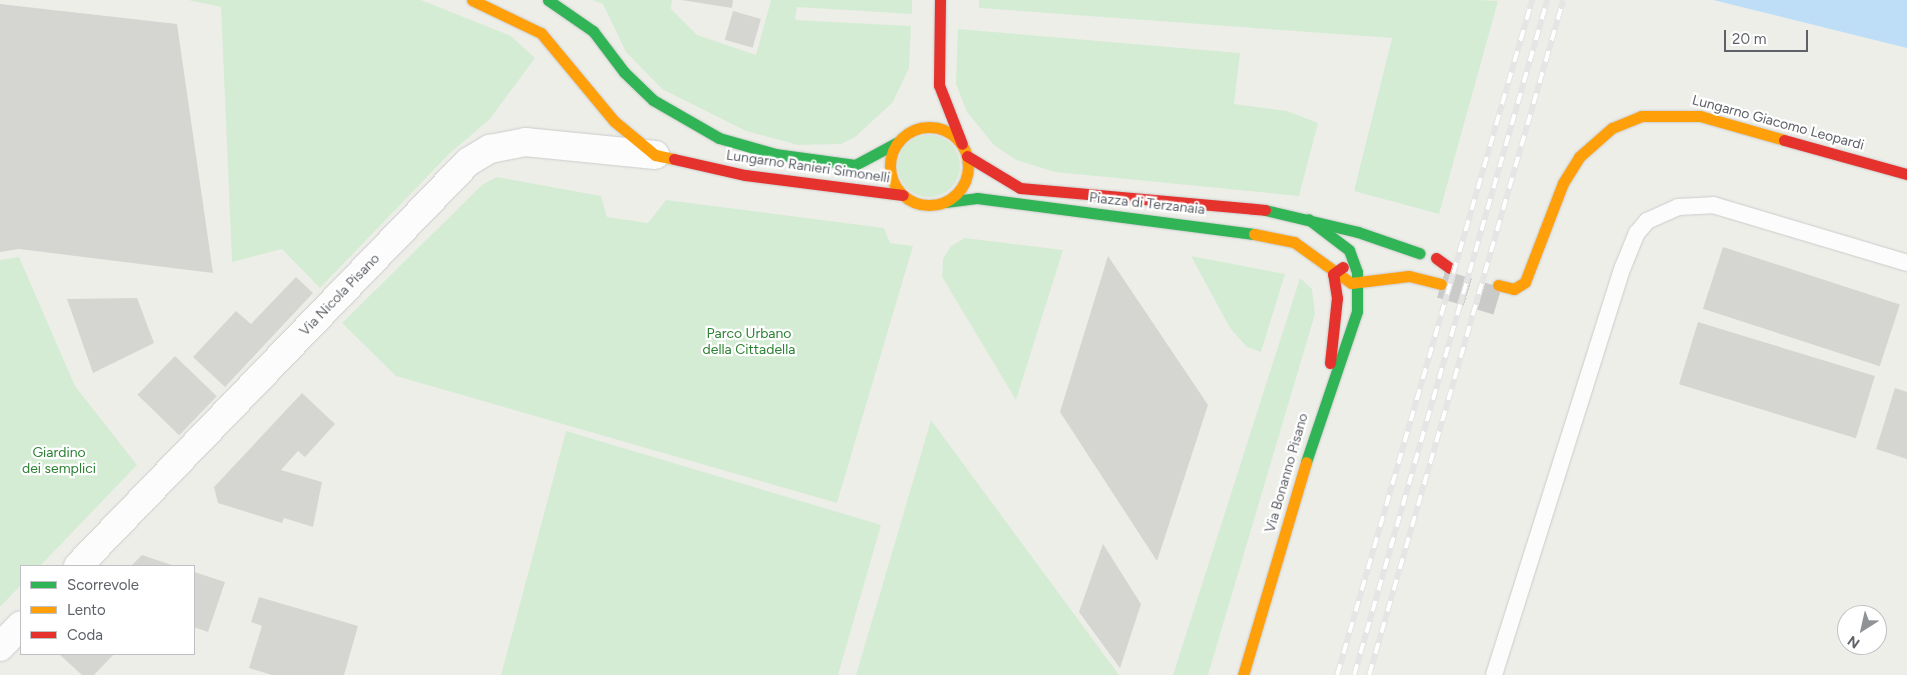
<!DOCTYPE html>
<style>
body{margin:0}
#map{position:relative;width:1907px;height:675px;overflow:hidden;background:#eeeee9;font-family:Figtree,sans-serif}
div>[style]{position:absolute}
.green>*{inset:0;background:#d5ecd4}
.round{border-radius:50%}
.water>*{inset:0;background:#bedef8}
.building>*{inset:0;background:#d5d5d2;transform-origin:0 0}
.secondary-tunnel>*{height:28px;margin-top:-14px;transform-origin:0;background:repeating-linear-gradient(90deg,#cacbc9 0 28px,transparent 0 42px)}
.roads{filter:drop-shadow(0 0 1px #cbcccb) drop-shadow(0 0 1px #cbcccb)}
.lane>*{height:16px;margin:-8px;padding:0 8px;transform-origin:8px;border-radius:8px;background:#fcfcfc}
.street>*{height:28px;margin:-14px;padding:0 14px;transform-origin:14px;border-radius:14px;background:#fcfcfc}
.fast>*{height:11px;margin:-5.5px;padding:0 5.5px;transform-origin:5.5px;border-radius:5.5px;background:#30b455}
.slow>*{height:11px;margin:-5.5px;padding:0 5.5px;transform-origin:5.5px;border-radius:5.5px;background:#ff9f0a}
.slow>.ring{margin:-5.5px;padding:0;box-sizing:content-box;background:none;border:11px solid #ff9f0a;border-radius:50%}
.jam>*{height:11px;margin:-5.5px;padding:0 5.5px;transform-origin:5.5px;border-radius:5.5px;background:#e5322d}
.rail>*{height:5.5px;margin-top:-2.75px;transform-origin:0;background:repeating-linear-gradient(90deg,#fff 0 11px,#e4e5e4 0 22px);box-sizing:border-box;border-block:1px solid #e4e5e4}
span{translate:-50% -50%;white-space:nowrap;text-align:center;line-height:1.15;-webkit-text-stroke:4.5px #fff;paint-order:stroke}
.street-label{font-size:14px;color:#5e6268}
.park-label{font-size:14px;color:#2b8132}
.legend{position:absolute;left:20px;top:565px;width:175px;height:90px;box-sizing:border-box;background:#fff;border:1px solid #bfc0c3;margin:0;padding:6px 9px;list-style:none;font-size:15px;color:#5e6268}
.legend li{display:flex;align-items:center;gap:10px;height:25px}
.legend b{width:25px;border:1px solid #bfc0c3}
.north{position:absolute;left:1837px;top:605px;width:50px;height:50px;box-sizing:border-box;background:#fff;border:1px solid #bfc0c3;border-radius:50%;rotate:215deg;font-size:14px;font-weight:700;line-height:20px;text-align:center;color:#5e6268}
.north::after{content:'';display:block;margin:auto;width:18px;height:22px;background:#909395;clip-path:polygon(50% 0,100% 100%,50% 72%,0 100%)}
.scale{position:absolute;left:1724px;top:30px;width:84px;height:22px;box-sizing:border-box;border:2px solid #5e6268;border-top:0;padding-left:6px;font-size:15px;line-height:18px;white-space:nowrap;color:#5e6268;-webkit-text-stroke:4px #fff;paint-order:stroke}
</style>
<div id="map">
<div class="green">
<i style="clip-path:polygon(188px 0,421px 0,511px 36px,535px 58px,489px 120px,449px 154px,320px 288px,282px 249px,232px 262px,221px 7px)"></i>
<i style="clip-path:polygon(592px 0,672px 0,671px 9px,697px 35px,756px 55px,771px 0,912px 0,912px 14px,797px 7px,795px 20px,911px 26px,909px 68px,893px 102px,855px 137px,841px 144px,798px 145px,746px 131px,662px 89px,626px 52px,603px 4px)"></i>
<i style="clip-path:polygon(979px 0,1480px 0,1498px 1px,1439px 214px,1354px 191px,1392px 38px,979px 8px)"></i>
<i style="clip-path:polygon(958px 29px,1240px 53px,1234px 104px,1287px 111px,1318px 123px,1299px 196px,1055px 172px,1016px 160px,994px 145px,967px 112px,956px 84px)"></i>
<i class="round" style="left:898px;top:135px;width:62px;height:62px"></i>
<i style="clip-path:polygon(497px 177px,601px 196px,607px 217px,648px 223px,666px 200px,884px 228px,890px 243px,913px 246px,837px 503px,396px 376px,342px 323px,483px 184px)"></i>
<i style="clip-path:polygon(965px 238px,1063px 250px,1016px 400px,942px 277px,943px 259px,951px 246px)"></i>
<i style="clip-path:polygon(1191px 256px,1285px 274px,1261px 352px,1247px 347px,1230px 328px)"></i>
<i style="clip-path:polygon(19px 257px,75px 386px,137px 465px,40px 566px,21px 566px,21px 585px,0 607px,0 260px)"></i>
<i style="clip-path:polygon(1300px 278px,1312px 289px,1315px 314px,1208px 675px,1173px 675px)"></i>
<i style="clip-path:polygon(931px 420px,1119px 675px,856px 675px)"></i>
<i style="clip-path:polygon(566px 431px,881px 525px,838px 675px,501px 675px)"></i>
</div>
<div class="water">
<i style="clip-path:polygon(1713px 0,1907px 0,1907px 48px)"></i>
</div>
<div class="building">
<i style="clip-path:polygon(681px 0,733px 0,732px 8px)"></i>
<i style="clip-path:polygon(0 4px,177px 24px,213px 273px,19px 249px,0 252px)"></i>
<i style="left:733px;top:11px;width:29px;height:30px;rotate:16deg"></i>
<i style="left:1723px;top:247px;width:186px;height:65px;rotate:18deg"></i>
<i style="clip-path:polygon(1108px 256px,1208px 405px,1157px 561px,1060px 412px)"></i>
<i style="clip-path:polygon(296px 277px,313px 293px,225px 387px,193px 357px,236px 311px,251px 324px)"></i>
<i style="clip-path:polygon(137px 298px,154px 343px,93px 373px,67px 299px)"></i>
<i style="left:1698px;top:322px;width:185px;height:65px;rotate:17deg"></i>
<i style="left:175px;top:356px;width:58px;height:54px;rotate:44deg"></i>
<i style="clip-path:polygon(1895px 388px,1907px 392px,1907px 459px,1876px 449px)"></i>
<i style="clip-path:polygon(302px 393px,335px 424px,305px 457px,298px 451px,281px 470px,322px 482px,313px 527px,284px 518px,282px 523px,218px 503px,214px 487px)"></i>
<i style="clip-path:polygon(1103px 544px,1141px 604px,1120px 668px,1079px 612px)"></i>
<i style="clip-path:polygon(142px 555px,175px 566px,131px 566px)"></i>
<i style="clip-path:polygon(194px 572px,225px 582px,208px 632px,194px 627px)"></i>
<i style="clip-path:polygon(259px 597px,358px 626px,344px 675px,272px 675px,249px 668px,262px 626px,251px 622px)"></i>
<i style="clip-path:polygon(59px 654px,114px 654px,94px 675px,82px 675px)"></i>
</div>
<div class="secondary-tunnel">
<i style="left:1441px;top:284px;width:59px;rotate:16.9deg"></i>
</div>
<div class="roads">
<div class="lane">
<i style="left:1494px;top:675px;width:428px;rotate:-72.5deg"></i>
<i style="left:1623px;top:267px;width:37px;rotate:-68deg"></i>
<i style="left:1637px;top:233px;width:16px;rotate:-50deg"></i>
<i style="left:1647px;top:221px;width:34px;rotate:-24deg"></i>
<i style="left:1678px;top:207px;width:35px;rotate:-3deg"></i>
<i style="left:1713px;top:205px;width:202px;rotate:16.6deg"></i>
</div>
<div class="street">
<i style="left:78px;top:566px;width:562px;rotate:-46.01deg"></i>
<i style="left:468px;top:162px;width:26px;rotate:-31deg"></i>
<i style="left:490px;top:149px;width:36px;rotate:-11deg"></i>
<i style="left:525px;top:142px;width:131px;rotate:5.7deg"></i>
<i style="left:0;top:647px;width:30px;rotate:-46deg"></i>
</div>
<div class="fast">
<i style="left:548px;top:0;width:55px;rotate:34.6deg"></i>
<i style="left:593px;top:31px;width:51px;rotate:52.9deg"></i>
<i style="left:624px;top:72px;width:40px;rotate:44deg"></i>
<i style="left:653px;top:100px;width:76px;rotate:29.9deg"></i>
<i style="left:719px;top:138px;width:58px;rotate:15.9deg"></i>
<i style="left:775px;top:154px;width:81px;rotate:7.8deg"></i>
<i style="left:855px;top:165px;width:49px;rotate:-28.1deg"></i>
<i style="left:945px;top:202px;width:32px;rotate:-7deg"></i>
<i style="left:977px;top:198px;width:279px;rotate:7.4deg"></i>
<i style="left:1265px;top:210px;width:96px;rotate:13.3deg"></i>
<i style="left:1358px;top:232px;width:65px;rotate:19deg"></i>
<i style="left:1306px;top:462px;width:159px;rotate:-71.3deg"></i>
<i style="left:1357px;top:311px;width:39px;rotate:-90deg"></i>
<i style="left:1357px;top:272px;width:23px;rotate:-110deg"></i>
<i style="left:1349px;top:250px;width:51px;rotate:-142.9deg"></i>
</div>
<div class="slow">
<i style="left:472px;top:0;width:76px;rotate:25.6deg"></i>
<i style="left:541px;top:33px;width:114px;rotate:50.3deg"></i>
<i style="left:614px;top:121px;width:53px;rotate:39.7deg"></i>
<i style="left:655px;top:155px;width:19px;rotate:12deg"></i>
<i class="ring" style="left:890px;top:127px;width:67px;height:67px"></i>
<i style="left:1254px;top:234px;width:41px;rotate:11.3deg"></i>
<i style="left:1294px;top:242px;width:70px;rotate:35.7deg"></i>
<i style="left:1351px;top:283px;width:58px;rotate:-6.9deg"></i>
<i style="left:1409px;top:276px;width:33px;rotate:14deg"></i>
<i style="left:1498px;top:285px;width:16px;rotate:14deg"></i>
<i style="left:1514px;top:289px;width:13px;rotate:-32deg"></i>
<i style="left:1525px;top:282px;width:106px;rotate:-69deg"></i>
<i style="left:1563px;top:183px;width:31px;rotate:-58deg"></i>
<i style="left:1579px;top:157px;width:44px;rotate:-41.3deg"></i>
<i style="left:1612px;top:128px;width:31px;rotate:-22deg"></i>
<i style="left:1641px;top:116px;width:59px"></i>
<i style="left:1700px;top:116px;width:87px;rotate:15.9deg"></i>
<i style="left:1243px;top:675px;width:222px;rotate:-73.5deg"></i>
</div>
<div class="jam">
<i style="left:940px;top:0;width:85px;rotate:90.7deg"></i>
<i style="left:939px;top:85px;width:63px;rotate:68.7deg"></i>
<i style="left:1784px;top:140px;width:128px;rotate:15.5deg"></i>
<i style="left:967px;top:156px;width:62px;rotate:31.1deg"></i>
<i style="left:1020px;top:188px;width:246px;rotate:5.1deg"></i>
<i style="left:674px;top:159px;width:73px;rotate:12.7deg"></i>
<i style="left:745px;top:175px;width:159px;rotate:7.2deg"></i>
<i style="left:1436px;top:258px;width:17px;rotate:36deg"></i>
<i style="left:1330px;top:363px;width:65px;rotate:-83.9deg"></i>
<i style="left:1337px;top:298px;width:24px;rotate:-99deg"></i>
<i style="left:1333px;top:274px;width:12px;rotate:-35deg"></i>
</div>
</div>
<div class="rail">
<i style="left:1337px;top:675px;width:703px;rotate:-73.89deg"></i>
<i style="left:1354px;top:675px;width:702px;rotate:-74.04deg"></i>
<i style="left:1369px;top:675px;width:702px;rotate:-73.96deg"></i>
</div>
<div class="street-label">
<span style="left:1778px;top:123px;rotate:15deg">Lungarno Giacomo Leopardi</span>
<span style="left:808px;top:167px;rotate:8deg">Lungarno Ranieri Simonelli</span>
<span style="left:1147px;top:204px;rotate:6deg">Piazza di Terzanaia</span>
<span style="left:340px;top:295px;rotate:-46deg">Via Nicola Pisano</span>
<span style="left:1287px;top:473px;rotate:-74deg">Via Bonanno Pisano</span>
</div>
<div class="park-label">
<span style="left:749px;top:342px">Parco Urbano<br>della Cittadella</span>
<span style="left:59px;top:461px">Giardino<br>dei semplici</span>
</div>
<ul class="legend">
<li><b style="height:6px;background:#30b455"></b>Scorrevole</li>
<li><b style="height:6px;background:#ff9f0a"></b>Lento</li>
<li><b style="height:6px;background:#e5322d"></b>Coda</li>
</ul>
<div class="north">N</div>
<div class="scale">20 m</div>
</div>
